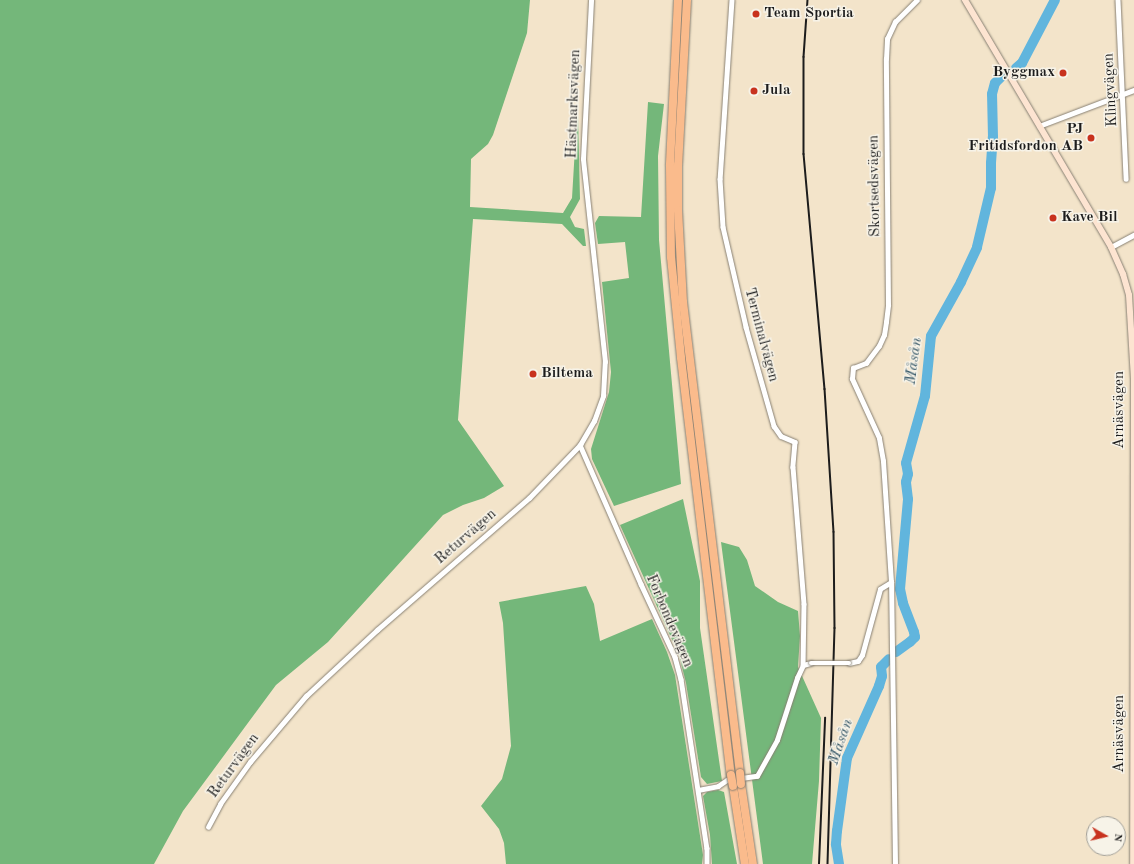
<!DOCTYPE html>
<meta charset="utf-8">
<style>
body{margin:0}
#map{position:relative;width:1134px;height:864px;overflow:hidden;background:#f3e4ca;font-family:"Old Standard TT",serif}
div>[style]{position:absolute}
.forest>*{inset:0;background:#74b77a}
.river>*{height:10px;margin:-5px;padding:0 5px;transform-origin:5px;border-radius:5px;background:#61b5dd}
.roads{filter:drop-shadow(0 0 1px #888073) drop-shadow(0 0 1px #888073)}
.street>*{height:4.5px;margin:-2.25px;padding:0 2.25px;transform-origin:2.25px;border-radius:2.25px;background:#fff}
.secondary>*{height:6px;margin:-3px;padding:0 3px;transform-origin:3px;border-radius:3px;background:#fde4d1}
.highway>*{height:8px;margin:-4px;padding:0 4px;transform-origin:4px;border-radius:4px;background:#fabb8c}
.rail>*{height:1.5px;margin:-0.75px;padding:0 0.75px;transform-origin:0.75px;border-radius:0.75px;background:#1c1c1c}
.bridges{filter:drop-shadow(0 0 1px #888073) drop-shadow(0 0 1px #888073)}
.street-bridge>*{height:4.5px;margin:-2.25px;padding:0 2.25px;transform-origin:2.25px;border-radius:2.25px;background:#fff}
.highway-bridge>*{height:8px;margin:-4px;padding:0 4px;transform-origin:4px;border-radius:4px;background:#fabb8c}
.dots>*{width:11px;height:11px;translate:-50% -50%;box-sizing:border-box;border:2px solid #f7f3e8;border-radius:50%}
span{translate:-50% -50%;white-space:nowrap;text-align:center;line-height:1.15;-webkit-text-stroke:3px #f7f3e8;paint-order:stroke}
.poi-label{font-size:15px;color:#1c1c1c;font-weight:700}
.left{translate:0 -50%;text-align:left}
.right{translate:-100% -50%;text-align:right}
.street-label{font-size:15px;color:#1c1c1c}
.water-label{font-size:16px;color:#385969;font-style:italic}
.north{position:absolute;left:1086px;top:816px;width:40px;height:40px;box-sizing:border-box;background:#f7f3e8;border:1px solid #9f9d96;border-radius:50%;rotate:98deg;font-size:11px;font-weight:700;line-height:16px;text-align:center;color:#1c1c1c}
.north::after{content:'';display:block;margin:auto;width:14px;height:18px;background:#c8321e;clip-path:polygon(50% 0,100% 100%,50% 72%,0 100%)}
</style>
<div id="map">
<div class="forest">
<i style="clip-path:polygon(0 0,530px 0,527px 33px,493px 135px,488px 144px,471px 159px,470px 207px,563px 213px,572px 198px,577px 114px,578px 114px,580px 199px,570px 217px,575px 227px,584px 229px,586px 246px,583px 246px,562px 224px,473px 219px,458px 420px,504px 486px,484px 498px,463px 505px,443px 515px,328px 642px,276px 685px,183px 811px,154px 864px,0 864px)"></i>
<i style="clip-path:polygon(648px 102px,664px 104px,658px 156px,659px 240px,681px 484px,614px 506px,592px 459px,591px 449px,609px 392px,611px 372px,602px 282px,629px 278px,625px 242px,598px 244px,595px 223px,599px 216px,641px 217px)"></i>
<i style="clip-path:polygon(683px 499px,700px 581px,700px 628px,722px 781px,707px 784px,701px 777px,686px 683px,679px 655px,620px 525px)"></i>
<i style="clip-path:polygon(721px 542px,739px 547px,747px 560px,755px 586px,778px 602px,798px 611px,800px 636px,798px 667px,821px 718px,819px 781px,812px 864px,763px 864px)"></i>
<i style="clip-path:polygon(586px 586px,594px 604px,600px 641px,652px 619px,667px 652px,675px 675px,703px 855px,702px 864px,506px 864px,504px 843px,499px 829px,481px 806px,502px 779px,511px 746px,503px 623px,499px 602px)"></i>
<i style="clip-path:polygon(718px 790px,724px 792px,737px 864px,712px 864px,710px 835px,703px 796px,707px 792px)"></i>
</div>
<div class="river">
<i style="left:1016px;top:68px;width:8px;rotate:-40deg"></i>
<i style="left:1022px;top:63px;width:71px;rotate:-62.4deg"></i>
<i style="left:896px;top:652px;width:17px;rotate:-36deg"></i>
<i style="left:910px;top:642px;width:7px;rotate:-45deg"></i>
<i style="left:915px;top:637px;width:5px;rotate:-101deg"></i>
<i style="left:914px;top:632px;width:31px;rotate:-111deg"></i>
<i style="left:903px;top:603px;width:14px;rotate:-102deg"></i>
<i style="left:900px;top:589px;width:90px;rotate:-84.9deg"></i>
<i style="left:908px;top:499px;width:17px;rotate:-97deg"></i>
<i style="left:906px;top:482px;width:8px;rotate:-76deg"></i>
<i style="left:908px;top:474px;width:11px;rotate:-100deg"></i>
<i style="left:906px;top:463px;width:70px;rotate:-74.2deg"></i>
<i style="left:925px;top:396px;width:60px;rotate:-84.3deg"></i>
<i style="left:931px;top:336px;width:62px;rotate:-60.9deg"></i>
<i style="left:961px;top:282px;width:38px;rotate:-65deg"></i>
<i style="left:977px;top:247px;width:61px;rotate:-76.7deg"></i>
<i style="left:991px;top:188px;width:25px;rotate:-90deg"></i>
<i style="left:991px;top:163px;width:26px;rotate:-86deg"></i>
<i style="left:993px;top:137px;width:43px;rotate:-91.3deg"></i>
<i style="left:992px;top:94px;width:11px;rotate:-75deg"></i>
<i style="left:995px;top:83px;width:10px;rotate:-45deg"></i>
<i style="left:839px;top:864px;width:20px;rotate:-99deg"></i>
<i style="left:836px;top:844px;width:13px;rotate:-86deg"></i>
<i style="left:837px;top:831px;width:74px;rotate:-82.2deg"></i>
<i style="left:847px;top:758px;width:79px;rotate:-66deg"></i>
<i style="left:879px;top:686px;width:10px;rotate:-73deg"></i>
<i style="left:882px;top:676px;width:9px;rotate:-96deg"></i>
<i style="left:881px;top:667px;width:11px;rotate:-45deg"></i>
</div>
<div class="roads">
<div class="street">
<i style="left:732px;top:0;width:179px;rotate:93.8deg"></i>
<i style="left:720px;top:179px;width:48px;rotate:86.4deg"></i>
<i style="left:723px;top:227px;width:103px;rotate:77deg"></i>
<i style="left:746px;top:327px;width:103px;rotate:74.2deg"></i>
<i style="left:774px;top:426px;width:12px;rotate:55deg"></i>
<i style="left:781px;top:436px;width:15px;rotate:23deg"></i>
<i style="left:795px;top:442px;width:25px;rotate:95deg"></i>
<i style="left:793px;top:467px;width:137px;rotate:85.4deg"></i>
<i style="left:804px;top:604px;width:61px;rotate:90.9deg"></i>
<i style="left:1118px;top:0;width:179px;rotate:87.4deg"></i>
<i style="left:1039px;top:126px;width:102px;rotate:-20.8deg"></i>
<i style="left:1111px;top:247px;width:26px;rotate:-28deg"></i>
<i style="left:580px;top:445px;width:152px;rotate:66.3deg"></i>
<i style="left:641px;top:584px;width:81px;rotate:65deg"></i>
<i style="left:675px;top:657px;width:23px;rotate:75deg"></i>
<i style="left:681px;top:679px;width:171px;rotate:81.3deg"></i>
<i style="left:707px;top:848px;width:16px;rotate:90deg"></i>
<i style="left:849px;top:663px;width:9px;rotate:-13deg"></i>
<i style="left:858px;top:661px;width:7px;rotate:-56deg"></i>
<i style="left:862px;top:655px;width:68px;rotate:-74.7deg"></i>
<i style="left:880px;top:589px;width:13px;rotate:-32deg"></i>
<i style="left:698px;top:790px;width:20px;rotate:-11deg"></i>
<i style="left:718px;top:786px;width:11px;rotate:-34deg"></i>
<i style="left:727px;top:780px;width:30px;rotate:-8deg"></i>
<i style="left:757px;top:776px;width:41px;rotate:-60.9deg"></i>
<i style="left:777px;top:740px;width:65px;rotate:-72.1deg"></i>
<i style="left:797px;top:678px;width:14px;rotate:-65deg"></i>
<i style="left:803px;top:665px;width:8px;rotate:-14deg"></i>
<i style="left:208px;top:827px;width:26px;rotate:-62deg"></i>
<i style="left:220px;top:804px;width:52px;rotate:-54.5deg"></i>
<i style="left:250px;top:762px;width:87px;rotate:-49.7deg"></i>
<i style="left:306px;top:696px;width:97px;rotate:-42.9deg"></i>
<i style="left:377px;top:630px;width:201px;rotate:-41deg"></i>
<i style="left:529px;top:498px;width:74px;rotate:-46.1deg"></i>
<i style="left:580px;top:445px;width:28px;rotate:-60deg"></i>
<i style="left:594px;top:421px;width:27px;rotate:-70deg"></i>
<i style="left:603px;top:396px;width:34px;rotate:-87deg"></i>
<i style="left:605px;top:362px;width:204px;rotate:-96.2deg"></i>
<i style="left:583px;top:159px;width:159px;rotate:-87.1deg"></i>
<i style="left:895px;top:864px;width:282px;rotate:-90.8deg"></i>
<i style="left:891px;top:582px;width:121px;rotate:-93.8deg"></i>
<i style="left:883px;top:461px;width:23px;rotate:-100deg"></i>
<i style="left:879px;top:438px;width:65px;rotate:-114.6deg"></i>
<i style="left:852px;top:379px;width:11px;rotate:-85deg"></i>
<i style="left:853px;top:368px;width:14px;rotate:-21deg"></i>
<i style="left:866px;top:363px;width:21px;rotate:-53deg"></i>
<i style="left:879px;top:346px;width:12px;rotate:-66deg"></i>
<i style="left:884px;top:335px;width:13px;rotate:-81deg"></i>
<i style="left:886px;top:322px;width:17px;rotate:-83deg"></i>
<i style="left:888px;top:305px;width:246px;rotate:-90.5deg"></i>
<i style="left:886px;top:59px;width:20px;rotate:-87deg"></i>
<i style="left:887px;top:39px;width:19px;rotate:-65deg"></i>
<i style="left:895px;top:22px;width:31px;rotate:-45deg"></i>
</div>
<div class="secondary">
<i style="left:965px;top:0;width:287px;rotate:59.4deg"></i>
<i style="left:1111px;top:247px;width:30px;rotate:66deg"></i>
<i style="left:1123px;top:274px;width:22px;rotate:74deg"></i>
<i style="left:1129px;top:295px;width:85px;rotate:86.6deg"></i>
<i style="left:1134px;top:380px;width:484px;rotate:90.1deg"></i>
</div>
<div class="highway">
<i style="left:678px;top:0;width:166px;rotate:92.8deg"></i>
<i style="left:670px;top:166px;width:91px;rotate:89.4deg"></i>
<i style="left:671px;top:257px;width:101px;rotate:84.3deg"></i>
<i style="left:681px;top:358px;width:420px;rotate:83.2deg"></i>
<i style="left:687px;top:0;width:165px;rotate:93.1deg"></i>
<i style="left:678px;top:165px;width:45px;rotate:90deg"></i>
<i style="left:678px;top:210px;width:92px;rotate:86.9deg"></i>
<i style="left:683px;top:302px;width:474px;rotate:83.1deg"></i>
<i style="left:741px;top:784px;width:81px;rotate:81.5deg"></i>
<i style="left:733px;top:786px;width:79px;rotate:81.3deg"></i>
</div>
</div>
<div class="rail">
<i style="left:808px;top:0;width:57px;rotate:94deg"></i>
<i style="left:804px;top:57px;width:97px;rotate:90deg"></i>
<i style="left:804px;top:154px;width:236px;rotate:84.9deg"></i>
<i style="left:825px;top:389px;width:143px;rotate:86.4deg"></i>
<i style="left:834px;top:532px;width:96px;rotate:89.4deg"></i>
<i style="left:835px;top:628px;width:236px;rotate:91.7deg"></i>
<i style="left:819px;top:864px;width:146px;rotate:-87.6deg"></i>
</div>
<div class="bridges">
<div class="street-bridge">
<i style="left:811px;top:663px;width:38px"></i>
</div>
<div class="highway-bridge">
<i style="left:740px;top:773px;width:11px;rotate:85deg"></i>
<i style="left:731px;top:775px;width:11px;rotate:80deg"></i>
</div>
</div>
<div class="dots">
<i style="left:756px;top:14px;background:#c8321e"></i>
<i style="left:1063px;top:73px;background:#c8321e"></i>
<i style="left:754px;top:91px;background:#c8321e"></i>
<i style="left:1091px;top:138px;background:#c8321e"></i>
<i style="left:1053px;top:218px;background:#c8321e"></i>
<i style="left:533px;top:374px;background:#c8321e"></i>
</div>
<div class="poi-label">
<span class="left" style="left:764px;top:14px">Team Sportia</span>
<span class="right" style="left:1055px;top:73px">Byggmax</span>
<span class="left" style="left:762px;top:91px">Jula</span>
<span class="right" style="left:1083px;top:138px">PJ<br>Fritidsfordon AB</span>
<span class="left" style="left:1061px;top:218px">Kave Bil</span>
<span class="left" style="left:541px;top:374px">Biltema</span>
</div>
<div class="street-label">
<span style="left:1111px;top:90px;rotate:-93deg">Klingvägen</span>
<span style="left:574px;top:104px;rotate:-88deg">Hästmarksvägen</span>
<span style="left:875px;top:186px;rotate:-91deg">Skortsedsvägen</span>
<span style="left:761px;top:335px;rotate:75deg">Terminalvägen</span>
<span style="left:1120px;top:410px;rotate:-90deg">Arnäsvägen</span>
<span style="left:466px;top:537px;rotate:-41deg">Returvägen</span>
<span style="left:669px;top:621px;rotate:67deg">Forbondevägen</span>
<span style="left:1120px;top:734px;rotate:-90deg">Arnäsvägen</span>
<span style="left:234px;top:766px;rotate:-54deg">Returvägen</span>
</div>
<div class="water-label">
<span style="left:914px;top:361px;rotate:-82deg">Måsån</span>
<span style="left:841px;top:742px;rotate:-71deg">Måsån</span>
</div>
<div class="north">N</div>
</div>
